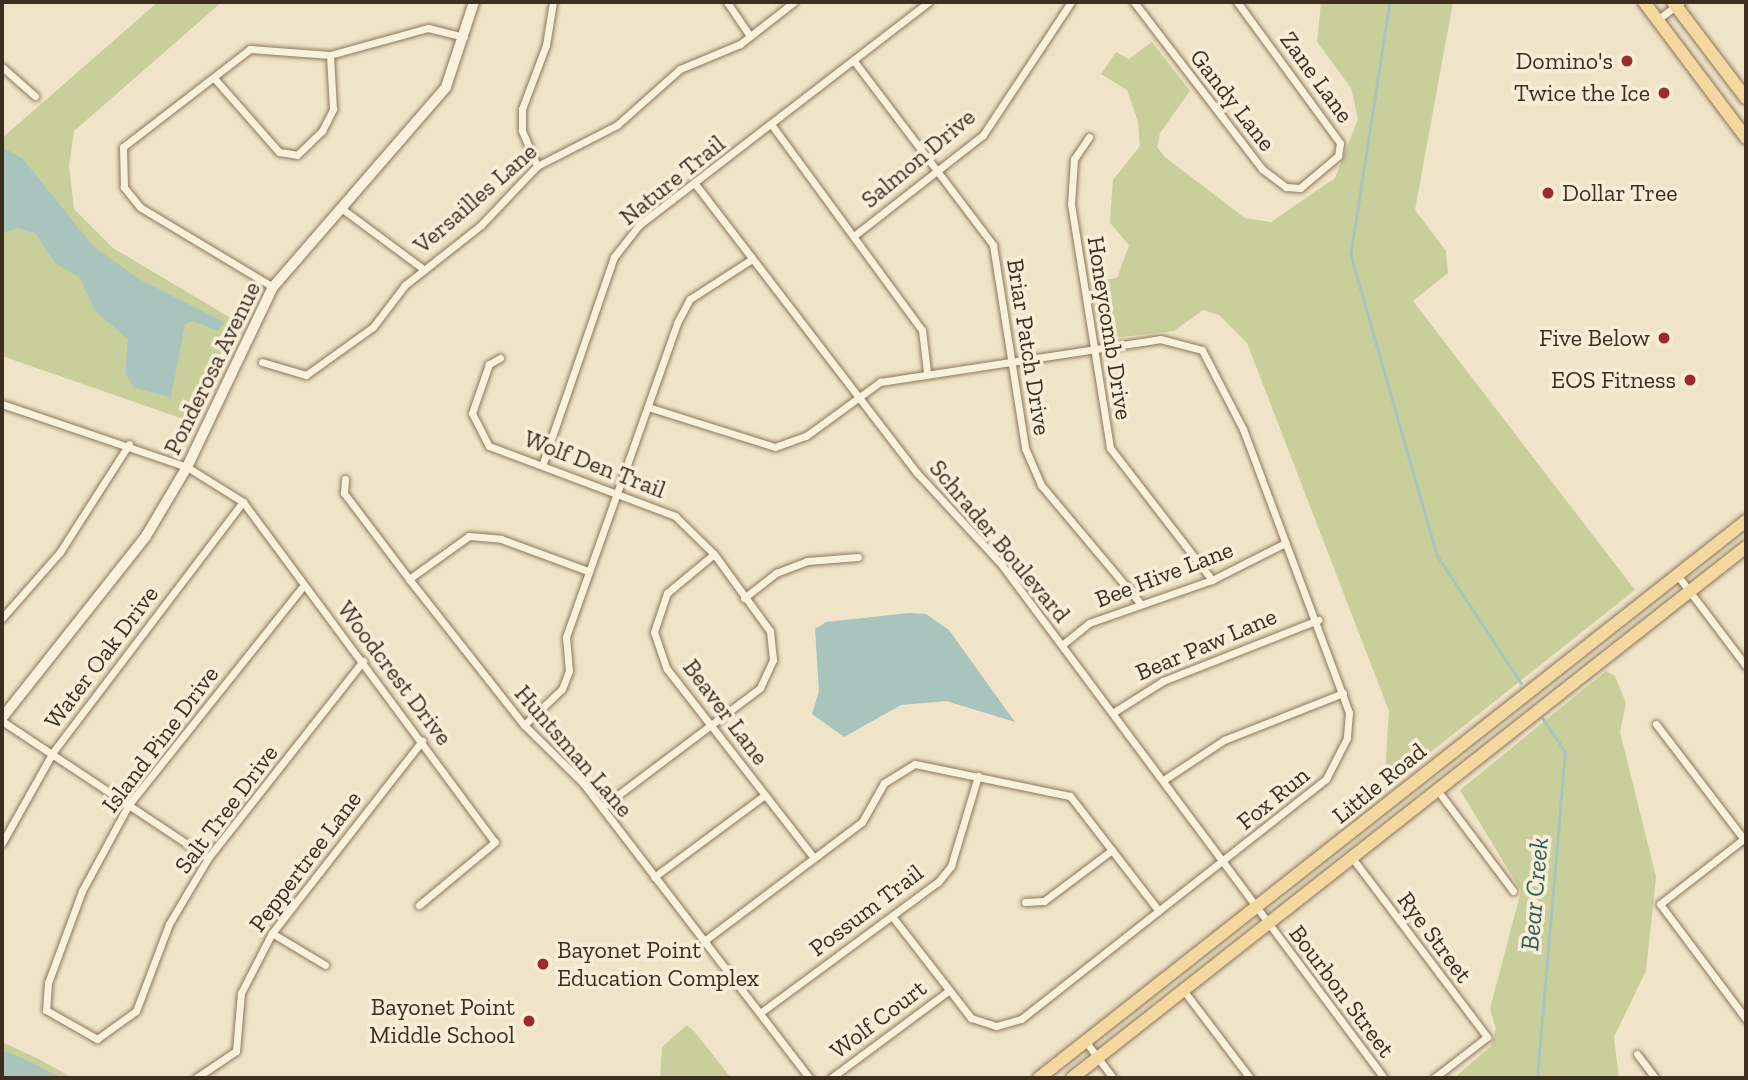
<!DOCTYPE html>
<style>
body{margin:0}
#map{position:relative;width:1748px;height:1080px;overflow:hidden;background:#f0e4c8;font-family:"Zilla Slab",serif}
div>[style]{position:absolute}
.green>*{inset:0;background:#c9cf9b}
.water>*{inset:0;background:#a9c4bc}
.stream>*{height:2.5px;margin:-1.25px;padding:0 1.25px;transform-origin:1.25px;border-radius:1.25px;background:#a9c4bc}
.roads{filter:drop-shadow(0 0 2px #8d765c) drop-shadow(0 0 2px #8d765c)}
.street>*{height:7px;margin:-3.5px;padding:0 3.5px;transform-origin:3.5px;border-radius:3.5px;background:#faf1dc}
.secondary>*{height:10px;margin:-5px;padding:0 5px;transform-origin:5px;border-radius:5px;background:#faf1dc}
.primary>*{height:12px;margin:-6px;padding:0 6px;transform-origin:6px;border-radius:6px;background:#f3d9a0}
.dots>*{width:19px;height:19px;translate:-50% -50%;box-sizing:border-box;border:4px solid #f7eed8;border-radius:50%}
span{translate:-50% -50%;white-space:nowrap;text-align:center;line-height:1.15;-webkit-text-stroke:7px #f7eed8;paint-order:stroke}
.poi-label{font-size:24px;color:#3d2e20}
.right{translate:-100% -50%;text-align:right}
.left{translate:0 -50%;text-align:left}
.street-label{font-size:24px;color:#3d2e20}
.water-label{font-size:26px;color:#2f5d5a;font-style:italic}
.frame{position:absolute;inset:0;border:4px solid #3d2e20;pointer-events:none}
</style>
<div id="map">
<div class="green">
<i style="clip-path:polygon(158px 2px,222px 2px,74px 131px,69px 166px,74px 209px,113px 248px,236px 321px,192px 422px,2px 356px,2px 138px)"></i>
<i style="clip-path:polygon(1321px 2px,1453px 2px,1415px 210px,1446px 251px,1448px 273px,1413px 301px,1635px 590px,1384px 789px,1389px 711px,1247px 343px,1219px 315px,1203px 310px,1174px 331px,1104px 339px,1090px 282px,1117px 278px,1129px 245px,1110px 223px,1111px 205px,1113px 180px,1140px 146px,1138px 122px,1127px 90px,1101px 74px,1116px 52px,1129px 59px,1152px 42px,1190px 91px,1160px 133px,1157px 147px,1165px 157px,1245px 218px,1271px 222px,1335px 178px,1358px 119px,1351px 88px,1317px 42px)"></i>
<i style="clip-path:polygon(1606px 671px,1615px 676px,1626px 703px,1620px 732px,1656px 877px,1646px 971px,1614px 1037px,1619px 1078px,1454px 1078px,1491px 1046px,1496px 1029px,1490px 1009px,1521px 891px,1460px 790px)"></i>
<i style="clip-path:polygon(687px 1025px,694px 1031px,731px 1078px,660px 1078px,662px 1047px)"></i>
<i style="clip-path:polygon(2px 1042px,37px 1058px,73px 1078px,2px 1078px)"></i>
</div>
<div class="water">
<i style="clip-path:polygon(2px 147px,22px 158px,94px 247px,139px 279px,224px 322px,218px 331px,193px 321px,185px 324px,171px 397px,134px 388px,125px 373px,128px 339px,96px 312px,79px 277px,55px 263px,35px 233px,18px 228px,2px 233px)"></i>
<i style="clip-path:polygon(909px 613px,926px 614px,949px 630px,1015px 722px,946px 701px,901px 705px,844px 737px,812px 714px,819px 691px,815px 629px,826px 622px)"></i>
<i style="clip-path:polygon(2px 1050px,31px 1062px,61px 1078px,2px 1078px)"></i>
</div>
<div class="stream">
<i style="left:1390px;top:2px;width:256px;rotate:98.8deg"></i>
<i style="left:1351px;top:255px;width:312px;rotate:74deg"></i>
<i style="left:1437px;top:555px;width:153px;rotate:56.7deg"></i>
<i style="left:1537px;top:1078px;width:327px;rotate:-85.1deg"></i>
<i style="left:1565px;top:752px;width:40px;rotate:-124deg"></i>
</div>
<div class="roads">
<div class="street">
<i style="left:727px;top:2px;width:41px;rotate:55.9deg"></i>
<i style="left:1134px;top:2px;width:210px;rotate:52.5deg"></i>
<i style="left:1262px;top:169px;width:30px;rotate:37deg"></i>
<i style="left:1286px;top:187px;width:14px;rotate:4deg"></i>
<i style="left:1300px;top:188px;width:50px;rotate:-40.1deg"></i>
<i style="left:1338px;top:156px;width:13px;rotate:-81deg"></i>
<i style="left:1340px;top:143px;width:175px;rotate:-126.1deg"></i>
<i style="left:1657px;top:20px;width:30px;rotate:-37deg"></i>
<i style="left:854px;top:61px;width:231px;rotate:52.9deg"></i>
<i style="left:993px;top:245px;width:206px;rotate:81deg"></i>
<i style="left:1025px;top:448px;width:40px;rotate:66.6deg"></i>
<i style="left:1041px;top:485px;width:155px;rotate:50deg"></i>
<i style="left:2px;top:67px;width:44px;rotate:41.3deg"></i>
<i style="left:214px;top:78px;width:98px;rotate:48.7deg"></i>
<i style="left:279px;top:152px;width:18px;rotate:9deg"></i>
<i style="left:297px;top:155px;width:35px;rotate:-44deg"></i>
<i style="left:322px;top:131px;width:25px;rotate:-63deg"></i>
<i style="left:333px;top:109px;width:54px;rotate:-93.2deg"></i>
<i style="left:771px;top:124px;width:255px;rotate:53.8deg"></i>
<i style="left:922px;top:330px;width:42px;rotate:83.2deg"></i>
<i style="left:1089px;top:137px;width:27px;rotate:124deg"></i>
<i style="left:1074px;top:159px;width:45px;rotate:93.8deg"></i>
<i style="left:1071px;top:204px;width:247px;rotate:80.9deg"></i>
<i style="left:1110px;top:448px;width:167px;rotate:52.3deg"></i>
<i style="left:537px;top:166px;width:39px;rotate:-113deg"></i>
<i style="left:522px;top:130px;width:21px;rotate:-90deg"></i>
<i style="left:522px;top:109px;width:68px;rotate:-69.4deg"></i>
<i style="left:546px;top:45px;width:44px;rotate:-80.8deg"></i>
<i style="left:696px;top:185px;width:364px;rotate:52.5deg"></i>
<i style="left:918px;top:474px;width:122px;rotate:47.3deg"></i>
<i style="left:1001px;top:564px;width:641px;rotate:53.31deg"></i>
<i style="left:341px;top:208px;width:102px;rotate:36.6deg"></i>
<i style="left:855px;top:235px;width:162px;rotate:-38deg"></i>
<i style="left:983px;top:135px;width:159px;rotate:-56.5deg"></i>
<i style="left:273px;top:287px;width:155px;rotate:-149deg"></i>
<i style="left:140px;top:207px;width:26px;rotate:-129deg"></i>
<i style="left:124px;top:187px;width:40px;rotate:-91.4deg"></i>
<i style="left:123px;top:147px;width:160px;rotate:-37.7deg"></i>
<i style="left:250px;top:49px;width:80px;rotate:4.3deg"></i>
<i style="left:330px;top:55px;width:102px;rotate:-15.4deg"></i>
<i style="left:428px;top:28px;width:37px;rotate:14deg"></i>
<i style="left:500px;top:358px;width:13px;rotate:151deg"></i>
<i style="left:489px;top:364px;width:52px;rotate:109.1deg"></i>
<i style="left:472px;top:413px;width:37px;rotate:63deg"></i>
<i style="left:489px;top:446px;width:199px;rotate:20.6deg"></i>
<i style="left:675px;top:516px;width:54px;rotate:44.3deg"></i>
<i style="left:714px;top:554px;width:95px;rotate:54deg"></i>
<i style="left:770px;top:631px;width:29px;rotate:84deg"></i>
<i style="left:773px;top:660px;width:31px;rotate:115deg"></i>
<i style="left:760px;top:688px;width:198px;rotate:143deg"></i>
<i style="left:262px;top:362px;width:46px;rotate:16.5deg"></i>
<i style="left:306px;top:375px;width:82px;rotate:-35.6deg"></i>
<i style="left:373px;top:327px;width:53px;rotate:-52.7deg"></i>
<i style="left:405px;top:285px;width:97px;rotate:-38.3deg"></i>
<i style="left:481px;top:225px;width:81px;rotate:-46.5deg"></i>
<i style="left:537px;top:166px;width:90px;rotate:-27.1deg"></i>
<i style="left:617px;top:125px;width:84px;rotate:-41.6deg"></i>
<i style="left:680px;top:69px;width:65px;rotate:-22.6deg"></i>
<i style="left:740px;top:44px;width:68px;rotate:-37.9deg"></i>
<i style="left:2px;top:404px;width:195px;rotate:18.8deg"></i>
<i style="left:187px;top:467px;width:66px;rotate:32deg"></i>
<i style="left:243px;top:502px;width:423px;rotate:53.5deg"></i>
<i style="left:495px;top:842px;width:99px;rotate:140.3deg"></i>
<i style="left:648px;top:407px;width:133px;rotate:17.5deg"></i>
<i style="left:775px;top:447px;width:33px;rotate:-20deg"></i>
<i style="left:806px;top:436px;width:92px;rotate:-36.1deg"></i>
<i style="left:880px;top:382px;width:283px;rotate:-8.7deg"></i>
<i style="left:1160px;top:339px;width:43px;rotate:14.7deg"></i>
<i style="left:1202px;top:350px;width:89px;rotate:62.6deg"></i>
<i style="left:1243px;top:429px;width:303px;rotate:69.5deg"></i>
<i style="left:1349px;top:713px;width:25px;rotate:95deg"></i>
<i style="left:1347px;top:738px;width:46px;rotate:117.1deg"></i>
<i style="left:1326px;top:779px;width:388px;rotate:141.8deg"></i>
<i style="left:1021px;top:1019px;width:26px;rotate:164deg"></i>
<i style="left:996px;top:1026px;width:26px;rotate:-162deg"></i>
<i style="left:971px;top:1018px;width:129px;rotate:-127.8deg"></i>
<i style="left:543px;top:463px;width:218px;rotate:-71deg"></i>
<i style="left:614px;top:257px;width:41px;rotate:-52deg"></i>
<i style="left:639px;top:225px;width:366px;rotate:-37.6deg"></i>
<i style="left:345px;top:479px;width:14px;rotate:94deg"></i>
<i style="left:344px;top:493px;width:108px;rotate:52.9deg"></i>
<i style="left:409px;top:579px;width:186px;rotate:51.8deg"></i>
<i style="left:524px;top:725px;width:83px;rotate:44.5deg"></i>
<i style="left:583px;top:783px;width:372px;rotate:52.5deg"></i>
<i style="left:714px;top:554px;width:61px;rotate:140.3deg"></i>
<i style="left:667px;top:593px;width:41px;rotate:108.4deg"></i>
<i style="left:654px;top:632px;width:39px;rotate:71deg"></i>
<i style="left:667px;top:669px;width:239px;rotate:52.1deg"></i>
<i style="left:1678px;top:576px;width:113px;rotate:52.9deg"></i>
<i style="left:409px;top:579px;width:74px;rotate:-35.6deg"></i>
<i style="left:469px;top:536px;width:32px;rotate:5deg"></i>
<i style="left:501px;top:539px;width:93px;rotate:20.2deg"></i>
<i style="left:304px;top:585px;width:280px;rotate:128.6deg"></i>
<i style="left:129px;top:804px;width:99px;rotate:118.4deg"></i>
<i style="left:82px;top:891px;width:98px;rotate:110.3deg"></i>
<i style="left:48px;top:983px;width:27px;rotate:94deg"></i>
<i style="left:46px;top:1010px;width:59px;rotate:29.6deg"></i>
<i style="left:97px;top:1039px;width:48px;rotate:-35.7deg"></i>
<i style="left:136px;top:1011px;width:93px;rotate:-69.2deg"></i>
<i style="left:169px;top:924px;width:77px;rotate:-59.4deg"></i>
<i style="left:208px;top:858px;width:251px;rotate:-51.8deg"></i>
<i style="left:744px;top:598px;width:41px;rotate:-38deg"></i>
<i style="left:776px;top:573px;width:33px;rotate:-21deg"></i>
<i style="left:807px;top:561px;width:51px;rotate:-4.5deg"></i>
<i style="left:2px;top:618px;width:88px;rotate:-48.7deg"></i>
<i style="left:60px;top:552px;width:128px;rotate:-57.4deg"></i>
<i style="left:1062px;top:645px;width:35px;rotate:-39deg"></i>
<i style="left:1089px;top:623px;width:130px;rotate:-19.3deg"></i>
<i style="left:1212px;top:580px;width:80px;rotate:-26.9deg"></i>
<i style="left:1114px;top:712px;width:58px;rotate:-32.3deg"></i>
<i style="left:1163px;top:681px;width:167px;rotate:-21.5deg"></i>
<i style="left:2px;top:721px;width:247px;rotate:33.6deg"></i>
<i style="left:1656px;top:724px;width:148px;rotate:52.7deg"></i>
<i style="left:524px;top:725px;width:52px;rotate:-43.5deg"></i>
<i style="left:562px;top:689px;width:19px;rotate:-69deg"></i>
<i style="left:569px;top:671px;width:34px;rotate:-95deg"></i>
<i style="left:566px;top:637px;width:333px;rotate:-70.5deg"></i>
<i style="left:677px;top:323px;width:27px;rotate:-62deg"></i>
<i style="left:690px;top:299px;width:74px;rotate:-32.8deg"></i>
<i style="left:1165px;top:779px;width:71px;rotate:-33.5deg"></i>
<i style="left:1224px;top:740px;width:128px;rotate:-21.6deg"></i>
<i style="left:1438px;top:791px;width:125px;rotate:53.1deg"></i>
<i style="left:1746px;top:837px;width:109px;rotate:142.1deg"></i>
<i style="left:1660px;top:904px;width:144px;rotate:53.2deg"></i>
<i style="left:2px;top:843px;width:104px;rotate:-60.7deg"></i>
<i style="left:53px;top:752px;width:314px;rotate:-52.8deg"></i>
<i style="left:1353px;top:859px;width:223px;rotate:53deg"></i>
<i style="left:1487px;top:1037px;width:67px;rotate:142.3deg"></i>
<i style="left:654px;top:877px;width:138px;rotate:-36.5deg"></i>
<i style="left:1025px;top:902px;width:19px;rotate:-3deg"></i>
<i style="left:1044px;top:901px;width:85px;rotate:-36.9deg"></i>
<i style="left:272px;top:933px;width:62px;rotate:31.1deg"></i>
<i style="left:704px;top:941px;width:198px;rotate:-37deg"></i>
<i style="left:862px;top:822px;width:45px;rotate:-60.6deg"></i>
<i style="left:884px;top:783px;width:36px;rotate:-32deg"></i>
<i style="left:915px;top:764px;width:158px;rotate:11.7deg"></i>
<i style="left:1070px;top:796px;width:145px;rotate:52.3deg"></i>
<i style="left:1184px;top:991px;width:109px;rotate:52.8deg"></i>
<i style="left:760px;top:1013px;width:221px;rotate:-36.4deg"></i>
<i style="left:938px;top:882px;width:21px;rotate:-51deg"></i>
<i style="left:951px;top:866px;width:94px;rotate:-73.3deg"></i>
<i style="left:1086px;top:1042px;width:45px;rotate:53.1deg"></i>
<i style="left:1637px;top:1054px;width:30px;rotate:53deg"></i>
<i style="left:196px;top:1078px;width:48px;rotate:-34deg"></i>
<i style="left:236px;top:1051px;width:58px;rotate:-85.1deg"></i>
<i style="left:241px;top:993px;width:68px;rotate:-62.7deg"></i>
<i style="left:272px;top:933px;width:244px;rotate:-52deg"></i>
<i style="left:831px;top:1078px;width:146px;rotate:-36.6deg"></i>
</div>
<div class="secondary">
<i style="left:2px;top:718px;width:232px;rotate:-51.6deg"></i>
<i style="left:146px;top:536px;width:80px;rotate:-59.3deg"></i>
<i style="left:187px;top:467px;width:199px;rotate:-64.5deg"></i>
<i style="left:273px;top:287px;width:264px;rotate:-49.1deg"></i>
<i style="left:446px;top:87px;width:89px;rotate:-71.8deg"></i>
</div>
<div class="primary">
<i style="left:1644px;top:2px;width:170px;rotate:53.1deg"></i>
<i style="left:1673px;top:2px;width:121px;rotate:52.8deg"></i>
<i style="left:1039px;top:1078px;width:900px;rotate:-38.23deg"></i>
<i style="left:1072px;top:1078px;width:858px;rotate:-38.23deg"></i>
</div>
</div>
<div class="dots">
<i style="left:1627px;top:61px;background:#9e2a2b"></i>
<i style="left:1664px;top:93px;background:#9e2a2b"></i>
<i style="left:1548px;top:193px;background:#9e2a2b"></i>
<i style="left:1664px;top:338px;background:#9e2a2b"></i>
<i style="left:1690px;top:380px;background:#9e2a2b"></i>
<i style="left:543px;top:964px;background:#9e2a2b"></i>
<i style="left:529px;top:1021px;background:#9e2a2b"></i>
</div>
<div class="poi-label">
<span class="right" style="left:1613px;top:61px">Domino's</span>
<span class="right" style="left:1650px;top:93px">Twice the Ice</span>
<span class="left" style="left:1562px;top:193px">Dollar Tree</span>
<span class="right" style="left:1650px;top:338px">Five Below</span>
<span class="right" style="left:1676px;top:380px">EOS Fitness</span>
<span class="left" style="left:557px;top:964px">Bayonet Point<br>Education Complex</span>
<span class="right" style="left:515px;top:1021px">Bayonet Point<br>Middle School</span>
</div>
<div class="street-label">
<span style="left:1317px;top:77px;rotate:54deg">Zane Lane</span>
<span style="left:1233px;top:100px;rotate:52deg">Gandy Lane</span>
<span style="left:918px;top:158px;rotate:-40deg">Salmon Drive</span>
<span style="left:672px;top:180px;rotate:-39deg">Nature Trail</span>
<span style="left:475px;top:198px;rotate:-41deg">Versailles Lane</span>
<span style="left:1110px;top:328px;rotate:81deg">Honeycomb Drive</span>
<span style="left:1029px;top:347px;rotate:81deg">Briar Patch Drive</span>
<span style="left:212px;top:368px;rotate:-64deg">Ponderosa Avenue</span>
<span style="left:595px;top:464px;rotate:21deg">Wolf Den Trail</span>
<span style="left:1000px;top:541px;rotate:50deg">Schrader Boulevard</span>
<span style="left:1164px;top:574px;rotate:-21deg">Bee Hive Lane</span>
<span style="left:1206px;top:644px;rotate:-23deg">Bear Paw Lane</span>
<span style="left:101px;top:657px;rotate:-53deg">Water Oak Drive</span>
<span style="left:395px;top:673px;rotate:53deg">Woodcrest Drive</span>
<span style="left:726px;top:712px;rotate:53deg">Beaver Lane</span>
<span style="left:160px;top:739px;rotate:-53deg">Island Pine Drive</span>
<span style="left:574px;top:751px;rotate:49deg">Huntsman Lane</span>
<span style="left:1379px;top:783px;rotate:-39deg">Little Road</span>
<span style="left:1273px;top:798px;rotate:-39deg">Fox Run</span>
<span style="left:226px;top:809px;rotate:-53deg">Salt Tree Drive</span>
<span style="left:305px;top:861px;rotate:-53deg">Peppertree Lane</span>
<span style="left:866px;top:910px;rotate:-37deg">Possum Trail</span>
<span style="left:1435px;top:937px;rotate:53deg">Rye Street</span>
<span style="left:1342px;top:991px;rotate:53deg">Bourbon Street</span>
<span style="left:878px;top:1019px;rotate:-37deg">Wolf Court</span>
</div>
<div class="water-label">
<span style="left:1535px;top:894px;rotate:-85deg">Bear Creek</span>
</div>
<div class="frame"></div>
</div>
